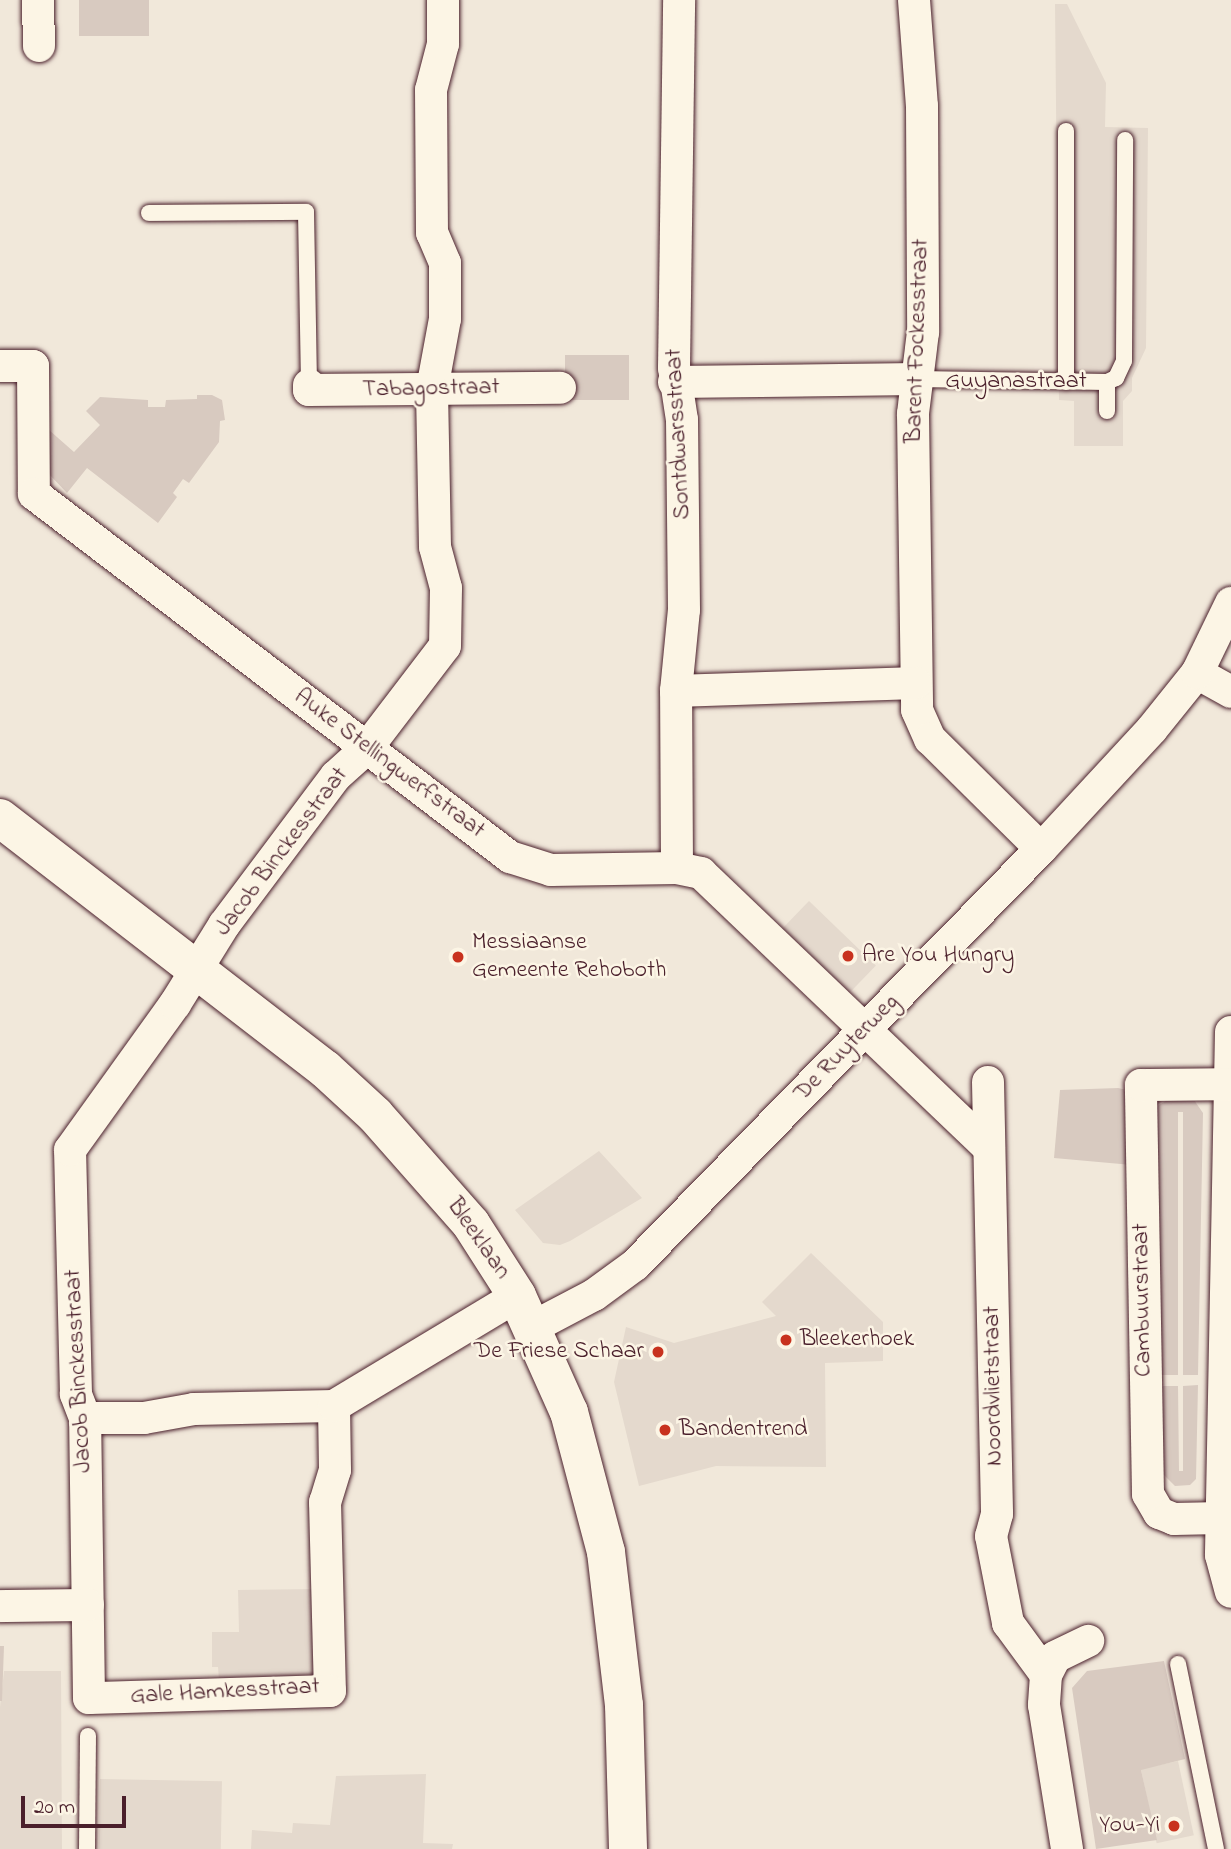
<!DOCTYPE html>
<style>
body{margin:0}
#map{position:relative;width:1231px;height:1849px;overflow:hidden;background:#f1e8da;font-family:"Indie Flower",sans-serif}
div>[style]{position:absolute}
.built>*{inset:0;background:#e4d9cd;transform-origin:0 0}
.green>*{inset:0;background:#d8cac0;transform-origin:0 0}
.roads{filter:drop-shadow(0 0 2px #4a1f2b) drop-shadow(0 0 2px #4a1f2b)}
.lane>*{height:16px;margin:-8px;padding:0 8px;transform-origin:8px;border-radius:8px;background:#fcf5e5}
.street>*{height:32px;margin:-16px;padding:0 16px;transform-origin:16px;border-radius:16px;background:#fcf5e5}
.secondary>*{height:38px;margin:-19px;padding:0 19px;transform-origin:19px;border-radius:19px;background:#fcf5e5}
.dots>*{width:19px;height:19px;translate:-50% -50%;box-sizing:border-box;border:4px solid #fcf5e5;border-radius:50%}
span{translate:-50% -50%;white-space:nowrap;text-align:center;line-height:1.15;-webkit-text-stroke:5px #fcf5e5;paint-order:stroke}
.street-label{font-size:24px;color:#4a1f2b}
.poi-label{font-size:24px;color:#4a1f2b}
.left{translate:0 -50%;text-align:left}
.right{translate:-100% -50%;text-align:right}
.scale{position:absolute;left:21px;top:1796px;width:105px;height:32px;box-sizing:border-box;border:4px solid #4a1f2b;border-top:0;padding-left:9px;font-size:21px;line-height:24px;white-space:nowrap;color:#4a1f2b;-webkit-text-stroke:5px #fcf5e5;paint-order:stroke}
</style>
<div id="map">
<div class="built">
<i style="clip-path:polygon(1055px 4px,1067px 4px,1106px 83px,1105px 127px,1148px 128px,1146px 348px,1132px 378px,1132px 391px,1123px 401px,1123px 446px,1074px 446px,1074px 401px,1059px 400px)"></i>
<i style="left:809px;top:901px;width:93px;height:42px;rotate:44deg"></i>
<i style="clip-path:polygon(599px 1151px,642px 1198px,570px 1241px,560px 1245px,543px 1243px,515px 1210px)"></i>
<i style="clip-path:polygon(811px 1253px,883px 1322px,883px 1361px,825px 1363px,826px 1467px,716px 1466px,639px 1486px,614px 1382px,626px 1327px,674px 1343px,776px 1316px,762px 1302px)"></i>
<i style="clip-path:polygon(319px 1589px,315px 1674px,219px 1681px,218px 1667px,212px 1667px,212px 1632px,239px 1632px,238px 1590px)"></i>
<i style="clip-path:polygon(4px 1671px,61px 1671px,62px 1849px,0 1849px,0 1707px)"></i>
<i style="left:1178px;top:1761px;width:76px;height:38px;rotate:78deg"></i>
<i style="clip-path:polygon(426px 1774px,423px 1843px,453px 1844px,452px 1849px,251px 1849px,252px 1830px,292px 1833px,293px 1823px,330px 1825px,336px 1776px)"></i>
<i style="left:100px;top:1779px;width:122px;height:70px;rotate:1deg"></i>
</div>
<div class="green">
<i style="left:79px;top:0;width:70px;height:36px"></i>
<i style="left:565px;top:355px;width:64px;height:45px"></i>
<i style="clip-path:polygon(197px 395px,212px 395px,222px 400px,225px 420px,220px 421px,219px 442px,189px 483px,183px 479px,173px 493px,177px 497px,158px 523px,87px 468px,67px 493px,48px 473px,46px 434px,49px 430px,74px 452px,100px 425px,86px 411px,100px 397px,148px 400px,148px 407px,165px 407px,166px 400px,197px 399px)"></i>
<i style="clip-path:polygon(1118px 1088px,1127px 1090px,1132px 1165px,1054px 1158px,1060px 1090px)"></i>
<i style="clip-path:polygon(1171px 1098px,1194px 1100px,1203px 1113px,1198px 1375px,1183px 1375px,1183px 1112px,1178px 1112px,1178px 1375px,1162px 1375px,1154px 1108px)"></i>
<i style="clip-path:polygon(1198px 1385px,1196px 1479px,1190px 1485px,1175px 1486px,1164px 1475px,1162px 1386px,1178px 1386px,1179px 1471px,1183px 1471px,1183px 1386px)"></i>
<i style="clip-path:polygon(0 1646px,4px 1646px,2px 1701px,0 1701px)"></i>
<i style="clip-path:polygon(1164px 1661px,1185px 1759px,1141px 1770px,1157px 1840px,1096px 1849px,1072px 1688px,1087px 1671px)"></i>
</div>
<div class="roads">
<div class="lane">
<i style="left:1066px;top:131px;width:251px;rotate:90deg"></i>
<i style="left:149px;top:213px;width:157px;rotate:-0.4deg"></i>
<i style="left:306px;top:212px;width:173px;rotate:89deg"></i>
<i style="left:917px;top:379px;width:190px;rotate:0.9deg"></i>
<i style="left:1107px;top:382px;width:10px;rotate:-24deg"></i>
<i style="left:1116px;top:378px;width:19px;rotate:-65deg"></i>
<i style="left:1124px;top:361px;width:221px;rotate:-89.7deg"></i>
<i style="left:1107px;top:382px;width:29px;rotate:90deg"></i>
<i style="left:1178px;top:1664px;width:189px;rotate:78.4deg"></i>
<i style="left:87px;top:1849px;width:113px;rotate:-89.5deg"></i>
</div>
<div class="street">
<i style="left:38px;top:0;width:46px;rotate:88.8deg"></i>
<i style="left:914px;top:0;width:106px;rotate:85.7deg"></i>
<i style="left:922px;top:106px;width:226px;rotate:89.7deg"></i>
<i style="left:923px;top:332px;width:83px;rotate:97deg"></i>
<i style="left:913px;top:414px;width:296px;rotate:89.2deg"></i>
<i style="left:917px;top:710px;width:32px;rotate:66deg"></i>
<i style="left:930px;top:739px;width:156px;rotate:44.7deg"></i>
<i style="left:0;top:366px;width:33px"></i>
<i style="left:33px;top:366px;width:128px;rotate:89.6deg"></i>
<i style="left:34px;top:494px;width:599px;rotate:37.33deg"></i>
<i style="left:510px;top:857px;width:43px;rotate:17.6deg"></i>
<i style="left:551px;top:870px;width:126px;rotate:-0.9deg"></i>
<i style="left:677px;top:868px;width:25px;rotate:12deg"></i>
<i style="left:701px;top:873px;width:398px;rotate:43.7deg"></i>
<i style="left:674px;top:382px;width:243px;rotate:-0.7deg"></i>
<i style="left:309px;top:385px;width:5px;rotate:90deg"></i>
<i style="left:309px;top:390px;width:251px;rotate:-0.5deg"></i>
<i style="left:1197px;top:673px;width:39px;rotate:29deg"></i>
<i style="left:676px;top:691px;width:240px;rotate:-1.9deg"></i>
<i style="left:677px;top:868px;width:177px;rotate:-90.3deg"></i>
<i style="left:676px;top:691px;width:81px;rotate:-84.4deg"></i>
<i style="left:684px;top:610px;width:190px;rotate:-90.6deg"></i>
<i style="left:682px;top:420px;width:53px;rotate:-98.7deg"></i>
<i style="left:674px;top:368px;width:368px;rotate:-89.2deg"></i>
<i style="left:1231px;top:1032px;width:523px;rotate:91.1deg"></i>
<i style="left:1221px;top:1555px;width:38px;rotate:75deg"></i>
<i style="left:988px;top:1082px;width:432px;rotate:88.8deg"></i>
<i style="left:997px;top:1514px;width:23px;rotate:105deg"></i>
<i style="left:991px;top:1536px;width:89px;rotate:78.9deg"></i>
<i style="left:1008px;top:1623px;width:64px;rotate:53.8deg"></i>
<i style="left:1046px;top:1675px;width:30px;rotate:94deg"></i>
<i style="left:1044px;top:1705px;width:146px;rotate:80.9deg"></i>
<i style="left:533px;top:1327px;width:69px;rotate:-27.7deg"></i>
<i style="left:594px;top:1295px;width:51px;rotate:-36.2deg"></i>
<i style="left:635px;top:1265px;width:581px;rotate:-45.7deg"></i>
<i style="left:1041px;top:849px;width:163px;rotate:-47.2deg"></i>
<i style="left:1152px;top:729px;width:72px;rotate:-51.2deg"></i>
<i style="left:1197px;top:673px;width:78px;rotate:-64.1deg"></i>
<i style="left:334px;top:1406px;width:64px;rotate:89.1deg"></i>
<i style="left:335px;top:1470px;width:34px;rotate:107deg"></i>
<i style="left:325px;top:1502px;width:189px;rotate:88.5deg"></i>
<i style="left:330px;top:1691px;width:241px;rotate:178.3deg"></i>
<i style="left:89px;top:1698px;width:280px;rotate:-90.8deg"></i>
<i style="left:85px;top:1418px;width:26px;rotate:-111deg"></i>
<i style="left:76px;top:1394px;width:244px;rotate:-91.4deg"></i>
<i style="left:70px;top:1150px;width:180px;rotate:-54.3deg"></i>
<i style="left:175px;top:1004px;width:93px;rotate:-58.2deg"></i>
<i style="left:224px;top:925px;width:186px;rotate:-53.1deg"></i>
<i style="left:336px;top:776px;width:42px;rotate:-42.1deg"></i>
<i style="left:367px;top:748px;width:128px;rotate:-52.6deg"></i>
<i style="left:445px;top:646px;width:58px;rotate:-89deg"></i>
<i style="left:446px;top:588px;width:42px;rotate:-105deg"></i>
<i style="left:435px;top:547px;width:158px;rotate:-91.1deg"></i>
<i style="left:432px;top:389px;width:71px;rotate:-79.5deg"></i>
<i style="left:445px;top:319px;width:56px;rotate:-90deg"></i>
<i style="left:445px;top:263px;width:33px;rotate:-113deg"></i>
<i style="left:432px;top:233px;width:143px;rotate:-90.4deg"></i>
<i style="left:431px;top:90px;width:48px;rotate:-75.4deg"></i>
<i style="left:443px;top:44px;width:44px;rotate:-90deg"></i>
<i style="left:85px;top:1418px;width:59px"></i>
<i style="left:144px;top:1418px;width:51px;rotate:-10.2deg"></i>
<i style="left:194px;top:1409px;width:140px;rotate:-1.2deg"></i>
<i style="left:334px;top:1406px;width:214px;rotate:-31deg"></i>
<i style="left:1221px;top:1518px;width:47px;rotate:178.8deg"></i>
<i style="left:1174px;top:1519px;width:16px;rotate:-158deg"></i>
<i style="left:1159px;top:1513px;width:22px;rotate:-120deg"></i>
<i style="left:1148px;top:1494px;width:409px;rotate:-91deg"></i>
<i style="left:1141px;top:1085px;width:89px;rotate:-0.6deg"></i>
<i style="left:0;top:1606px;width:88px;rotate:-0.7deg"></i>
<i style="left:1046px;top:1675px;width:20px;rotate:-63deg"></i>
<i style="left:1055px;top:1657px;width:37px;rotate:-26deg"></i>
</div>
<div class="secondary">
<i style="left:0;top:818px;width:411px;rotate:37.7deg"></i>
<i style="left:325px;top:1069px;width:68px;rotate:42.6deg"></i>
<i style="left:375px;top:1115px;width:145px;rotate:48.6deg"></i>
<i style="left:471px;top:1224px;width:85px;rotate:57.4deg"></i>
<i style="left:517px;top:1296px;width:127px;rotate:65.9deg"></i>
<i style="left:569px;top:1412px;width:145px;rotate:75.2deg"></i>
<i style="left:606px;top:1552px;width:154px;rotate:83.3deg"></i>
<i style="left:624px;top:1705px;width:144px;rotate:88.4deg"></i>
</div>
</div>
<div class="dots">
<i style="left:848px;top:956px;background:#c8321e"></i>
<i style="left:458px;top:957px;background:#c8321e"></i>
<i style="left:786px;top:1340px;background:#c8321e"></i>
<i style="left:658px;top:1352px;background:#c8321e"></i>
<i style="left:665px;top:1430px;background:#c8321e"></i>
<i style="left:1174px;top:1826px;background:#c8321e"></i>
</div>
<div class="street-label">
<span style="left:918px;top:341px;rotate:-88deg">Barent Fockesstraat</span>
<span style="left:1016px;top:382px">Guyanastraat</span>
<span style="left:431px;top:389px;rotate:-1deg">Tabagostraat</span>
<span style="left:679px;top:434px;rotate:-93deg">Sontdwarsstraat</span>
<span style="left:389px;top:764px;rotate:37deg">Auke Stellingwerfstraat</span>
<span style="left:282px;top:852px;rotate:-53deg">Jacob Binckesstraat</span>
<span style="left:847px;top:1048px;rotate:-46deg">De Ruyterweg</span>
<span style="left:478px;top:1239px;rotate:55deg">Bleeklaan</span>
<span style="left:1143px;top:1300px;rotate:-91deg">Cambuurstraat</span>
<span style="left:79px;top:1371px;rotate:-93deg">Jacob Binckesstraat</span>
<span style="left:994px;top:1386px;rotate:-91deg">Noordvlietstraat</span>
<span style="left:225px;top:1692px;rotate:-3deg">Gale Hamkesstraat</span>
</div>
<div class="poi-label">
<span class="left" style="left:472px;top:957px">Messiaanse<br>Gemeente Rehoboth</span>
<span class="left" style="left:862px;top:956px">Are You Hungry</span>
<span class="left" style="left:800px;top:1340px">Bleekerhoek</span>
<span class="right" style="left:644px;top:1352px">De Friese Schaar</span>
<span class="left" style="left:679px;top:1430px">Bandentrend</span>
<span class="right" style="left:1160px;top:1826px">You-Yi</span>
</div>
<div class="scale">20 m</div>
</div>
